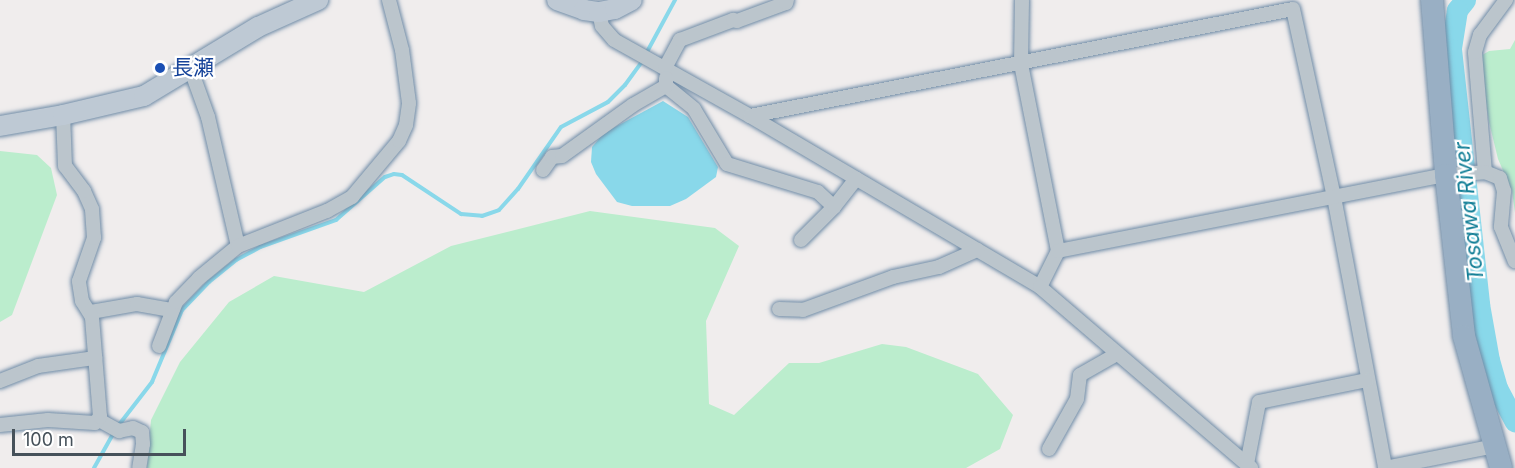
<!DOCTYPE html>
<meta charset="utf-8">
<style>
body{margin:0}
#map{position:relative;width:1515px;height:468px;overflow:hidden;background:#f0eded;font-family:Inter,"Noto Sans JP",sans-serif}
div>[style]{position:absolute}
.green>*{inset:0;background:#bbedcd}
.water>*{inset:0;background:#89d8ea}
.stream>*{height:4px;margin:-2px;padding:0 2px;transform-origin:2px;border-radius:2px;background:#89d8ea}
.river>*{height:21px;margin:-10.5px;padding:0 10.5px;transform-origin:10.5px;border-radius:10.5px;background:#89d8ea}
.roads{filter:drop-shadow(0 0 2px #708ca7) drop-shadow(0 0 2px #708ca7)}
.minor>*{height:14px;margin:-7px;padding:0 7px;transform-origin:7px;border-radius:7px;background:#bbc5cc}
.secondary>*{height:20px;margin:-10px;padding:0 10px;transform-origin:10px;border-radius:10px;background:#bec9d4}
.trunk>*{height:22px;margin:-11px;padding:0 11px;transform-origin:11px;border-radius:11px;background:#99afc4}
.dots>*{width:16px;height:16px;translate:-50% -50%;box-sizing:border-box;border:3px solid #fff;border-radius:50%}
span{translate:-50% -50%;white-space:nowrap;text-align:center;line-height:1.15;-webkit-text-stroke:4.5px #fff;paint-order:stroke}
.transit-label{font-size:21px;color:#164399}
.left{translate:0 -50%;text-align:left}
.water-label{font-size:22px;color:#0f7d95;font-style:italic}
.scale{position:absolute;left:12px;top:429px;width:174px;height:27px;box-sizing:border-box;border:3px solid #46515a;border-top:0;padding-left:8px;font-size:18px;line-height:21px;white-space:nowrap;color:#46515a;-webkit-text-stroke:4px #fff;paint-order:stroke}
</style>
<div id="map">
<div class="green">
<i style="clip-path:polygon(1515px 40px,1515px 213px,1512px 191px,1498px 159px,1489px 122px,1479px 57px,1489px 51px,1510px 49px)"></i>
<i style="clip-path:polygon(0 151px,37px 155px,51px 168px,57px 195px,12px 315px,0 322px)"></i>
<i style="clip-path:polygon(590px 211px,715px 228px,739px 246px,706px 321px,709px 404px,734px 415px,789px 363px,819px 363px,882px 344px,906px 347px,978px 374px,1013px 415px,1000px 449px,966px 468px,147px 468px,151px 420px,180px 362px,229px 302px,274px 276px,364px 292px,451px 246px)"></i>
</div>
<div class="water">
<i style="clip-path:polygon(663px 101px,688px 117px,718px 167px,716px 177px,686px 199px,670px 206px,632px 206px,617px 202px,596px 174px,591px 162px,592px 147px,604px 133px)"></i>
</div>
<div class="stream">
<i style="left:118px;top:426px;width:56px;rotate:-52.3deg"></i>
<i style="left:152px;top:382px;width:78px;rotate:-67.4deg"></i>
<i style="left:182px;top:310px;width:39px;rotate:-46deg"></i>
<i style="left:209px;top:282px;width:35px;rotate:-39deg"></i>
<i style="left:236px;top:260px;width:27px;rotate:-28deg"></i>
<i style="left:260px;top:247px;width:81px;rotate:-19.6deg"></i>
<i style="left:336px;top:220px;width:65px;rotate:-41.3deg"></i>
<i style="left:385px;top:177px;width:9px;rotate:-18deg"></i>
<i style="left:394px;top:174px;width:8px;rotate:7deg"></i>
<i style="left:402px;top:175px;width:71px;rotate:33.5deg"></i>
<i style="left:461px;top:214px;width:21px;rotate:5deg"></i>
<i style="left:482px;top:216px;width:18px;rotate:-19deg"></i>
<i style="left:499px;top:210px;width:28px;rotate:-48deg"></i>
<i style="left:518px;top:189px;width:75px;rotate:-55.3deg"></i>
<i style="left:561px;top:127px;width:53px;rotate:-28deg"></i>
<i style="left:608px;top:102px;width:24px;rotate:-45deg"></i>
<i style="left:625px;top:85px;width:27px;rotate:-54deg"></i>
<i style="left:641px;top:63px;width:72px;rotate:-61.6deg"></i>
<i style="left:94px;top:468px;width:41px;rotate:-60.9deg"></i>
</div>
<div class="river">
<i style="left:1465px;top:0;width:13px;rotate:129deg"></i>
<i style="left:1457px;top:10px;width:39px;rotate:99deg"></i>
<i style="left:1451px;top:49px;width:257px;rotate:83.7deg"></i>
<i style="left:1479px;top:304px;width:57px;rotate:79.9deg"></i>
<i style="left:1489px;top:360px;width:29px;rotate:74deg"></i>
<i style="left:1497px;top:388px;width:38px;rotate:62deg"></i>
</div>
<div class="roads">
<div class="minor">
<i style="left:1022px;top:0;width:64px;rotate:90.9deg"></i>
<i style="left:1021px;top:64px;width:191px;rotate:78.8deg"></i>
<i style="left:1058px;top:251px;width:40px;rotate:116.6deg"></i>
<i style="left:599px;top:12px;width:14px;rotate:78deg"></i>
<i style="left:602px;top:26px;width:18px;rotate:49deg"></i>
<i style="left:614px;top:40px;width:156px;rotate:29.2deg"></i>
<i style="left:750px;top:116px;width:337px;rotate:30.5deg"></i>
<i style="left:1040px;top:287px;width:278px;rotate:40.6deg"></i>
<i style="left:665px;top:68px;width:32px;rotate:-62deg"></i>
<i style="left:680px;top:40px;width:57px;rotate:-20.7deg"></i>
<i style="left:733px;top:20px;width:4px;rotate:14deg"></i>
<i style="left:737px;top:21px;width:52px;rotate:-20.2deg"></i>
<i style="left:786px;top:3px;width:3px;rotate:-72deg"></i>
<i style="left:191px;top:70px;width:50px;rotate:70.1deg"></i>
<i style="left:208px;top:117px;width:132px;rotate:76.9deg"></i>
<i style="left:666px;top:86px;width:36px;rotate:39deg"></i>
<i style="left:694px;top:109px;width:64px;rotate:59deg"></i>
<i style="left:727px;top:164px;width:95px;rotate:17.1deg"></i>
<i style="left:818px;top:192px;width:22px;rotate:43deg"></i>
<i style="left:750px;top:116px;width:553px;rotate:-11.15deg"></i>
<i style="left:1293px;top:9px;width:192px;rotate:77.7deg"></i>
<i style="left:1334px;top:197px;width:276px;rotate:79.3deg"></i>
<i style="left:1385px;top:468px;width:112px;rotate:-11.3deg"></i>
<i style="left:543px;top:170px;width:16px;rotate:-55deg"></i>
<i style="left:552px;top:157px;width:10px;rotate:-6deg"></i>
<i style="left:562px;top:156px;width:87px;rotate:-35.7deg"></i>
<i style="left:633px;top:105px;width:38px;rotate:-30deg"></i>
<i style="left:666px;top:86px;width:8px;rotate:-90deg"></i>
<i style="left:1485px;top:172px;width:120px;rotate:-94.8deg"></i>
<i style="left:1475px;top:52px;width:18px;rotate:-74deg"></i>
<i style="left:1480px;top:35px;width:44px;rotate:-53.4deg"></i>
<i style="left:801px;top:240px;width:47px;rotate:-45deg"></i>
<i style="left:834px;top:207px;width:36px;rotate:-52deg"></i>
<i style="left:1058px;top:251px;width:395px;rotate:-11.1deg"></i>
<i style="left:1446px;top:175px;width:39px;rotate:-4deg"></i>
<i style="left:1485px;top:172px;width:16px;rotate:22deg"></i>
<i style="left:1500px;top:178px;width:14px;rotate:73deg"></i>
<i style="left:1504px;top:191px;width:36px;rotate:95deg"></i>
<i style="left:1501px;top:227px;width:37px;rotate:68deg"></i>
<i style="left:779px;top:309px;width:24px;rotate:2deg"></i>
<i style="left:803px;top:310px;width:96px;rotate:-20.1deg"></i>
<i style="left:893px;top:277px;width:47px;rotate:-12.3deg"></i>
<i style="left:939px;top:267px;width:42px;rotate:-24.1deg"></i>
<i style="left:91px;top:312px;width:47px;rotate:-9.9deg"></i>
<i style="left:137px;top:304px;width:36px;rotate:10deg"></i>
<i style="left:159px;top:346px;width:47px;rotate:-68.9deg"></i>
<i style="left:176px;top:302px;width:33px;rotate:-46deg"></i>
<i style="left:199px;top:278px;width:50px;rotate:-39.4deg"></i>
<i style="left:238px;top:246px;width:96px;rotate:-21.5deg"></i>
<i style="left:327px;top:211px;width:29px;rotate:-29deg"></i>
<i style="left:352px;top:197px;width:73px;rotate:-50deg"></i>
<i style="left:399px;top:141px;width:17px;rotate:-66deg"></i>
<i style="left:406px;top:125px;width:22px;rotate:-82deg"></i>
<i style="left:409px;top:103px;width:53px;rotate:-97.5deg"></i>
<i style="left:402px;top:50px;width:52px;rotate:-104.6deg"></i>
<i style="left:0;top:381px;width:41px;rotate:-21.5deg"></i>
<i style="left:38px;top:366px;width:58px;rotate:-8deg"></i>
<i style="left:99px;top:420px;width:23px;rotate:29deg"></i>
<i style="left:119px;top:431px;width:14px;rotate:-12deg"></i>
<i style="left:133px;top:428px;width:10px;rotate:24deg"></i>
<i style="left:142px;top:432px;width:12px;rotate:85deg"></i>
<i style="left:143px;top:444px;width:24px;rotate:99deg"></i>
<i style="left:0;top:425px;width:48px;rotate:-5.9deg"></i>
<i style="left:48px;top:420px;width:47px;rotate:3.7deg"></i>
<i style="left:95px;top:423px;width:8px;rotate:-50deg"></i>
<i style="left:100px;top:417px;width:100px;rotate:-94.6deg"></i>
<i style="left:92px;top:317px;width:19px;rotate:-122deg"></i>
<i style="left:82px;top:301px;width:20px;rotate:-99deg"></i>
<i style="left:79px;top:281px;width:46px;rotate:-70.8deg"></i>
<i style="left:94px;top:238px;width:29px;rotate:-94deg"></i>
<i style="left:92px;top:209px;width:20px;rotate:-114deg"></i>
<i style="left:84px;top:191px;width:31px;rotate:-127deg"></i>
<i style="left:65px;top:166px;width:51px;rotate:-92.2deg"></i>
<i style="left:1049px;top:449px;width:57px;rotate:-60.8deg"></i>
<i style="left:1077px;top:399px;width:24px;rotate:-83deg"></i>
<i style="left:1080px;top:375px;width:43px;rotate:-29.6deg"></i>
<i style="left:1247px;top:464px;width:63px;rotate:-79deg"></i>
<i style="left:1259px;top:402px;width:110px;rotate:-11.5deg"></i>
</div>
<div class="secondary">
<i style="left:557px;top:0;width:29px;rotate:20deg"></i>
<i style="left:584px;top:10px;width:15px;rotate:8deg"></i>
<i style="left:599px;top:12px;width:16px;rotate:-11deg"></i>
<i style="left:615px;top:9px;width:19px;rotate:-28deg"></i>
<i style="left:0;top:126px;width:64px;rotate:-9.9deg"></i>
<i style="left:63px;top:115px;width:83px;rotate:-13.2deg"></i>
<i style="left:144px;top:96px;width:133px;rotate:-31.2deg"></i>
<i style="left:258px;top:27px;width:66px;rotate:-24.2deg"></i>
</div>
<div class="trunk">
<i style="left:1432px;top:0;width:176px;rotate:85.4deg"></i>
<i style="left:1446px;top:175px;width:162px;rotate:83.6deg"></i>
<i style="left:1464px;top:336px;width:137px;rotate:74.3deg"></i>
</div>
</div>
<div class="dots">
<i style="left:160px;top:68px;background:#1a4fb4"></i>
</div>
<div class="transit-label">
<span class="left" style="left:172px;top:68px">長瀬</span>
</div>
<div class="water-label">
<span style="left:1469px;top:212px;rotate:-96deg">Tosawa River</span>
</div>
<div class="scale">100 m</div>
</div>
